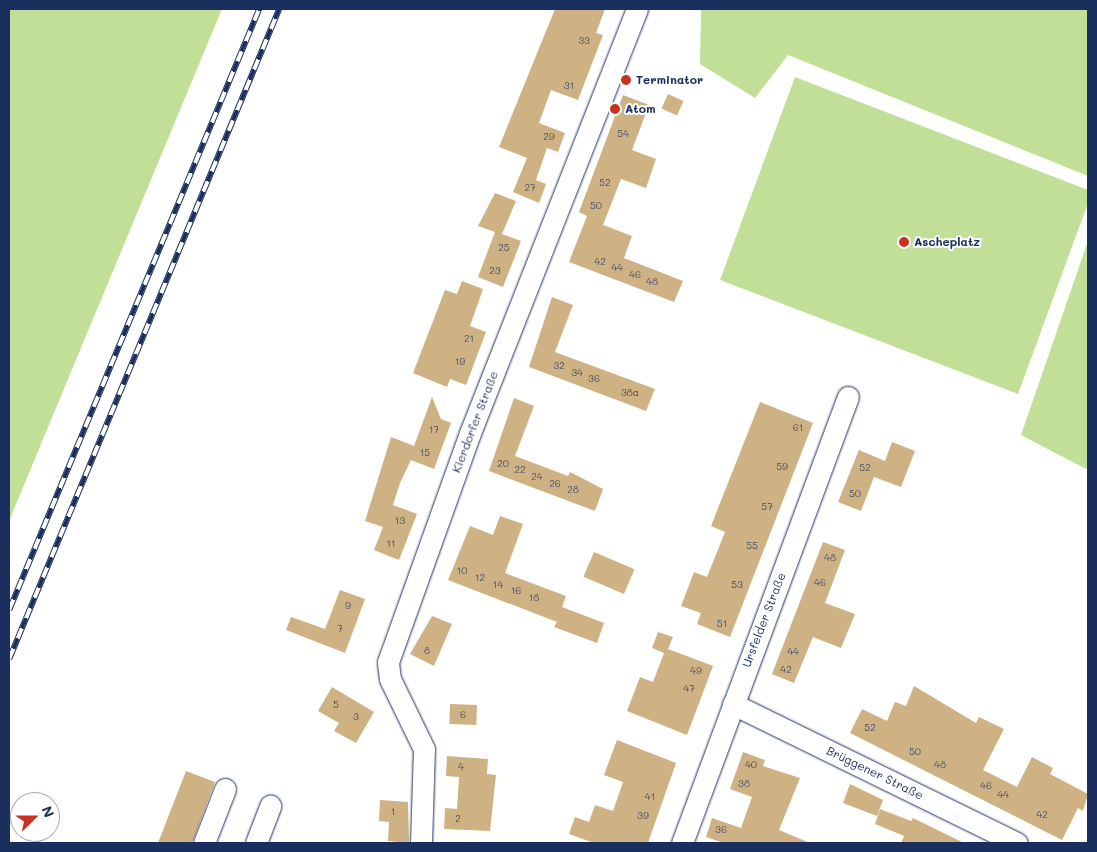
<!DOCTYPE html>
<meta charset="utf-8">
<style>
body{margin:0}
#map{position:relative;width:1097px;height:852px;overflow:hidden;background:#fff;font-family:Mali,sans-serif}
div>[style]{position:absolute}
.green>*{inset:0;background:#c2df97}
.building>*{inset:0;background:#cfb284;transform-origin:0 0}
.roads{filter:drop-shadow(0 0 1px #1b2f5e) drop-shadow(0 0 1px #1b2f5e)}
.minor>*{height:21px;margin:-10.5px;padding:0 10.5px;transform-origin:10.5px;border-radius:10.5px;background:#fff}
.rail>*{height:5.5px;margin-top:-2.75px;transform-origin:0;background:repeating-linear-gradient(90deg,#fff 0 11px,#1b2f5e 0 22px);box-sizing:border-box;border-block:1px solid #1b2f5e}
.dots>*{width:14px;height:14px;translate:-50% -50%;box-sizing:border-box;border:2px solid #fff;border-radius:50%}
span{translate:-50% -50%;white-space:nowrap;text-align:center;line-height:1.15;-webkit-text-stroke:4px #fff;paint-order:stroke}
.number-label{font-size:10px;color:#485068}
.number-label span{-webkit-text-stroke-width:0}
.poi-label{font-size:12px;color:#1b2f5e;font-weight:700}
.left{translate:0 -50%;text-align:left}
.street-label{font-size:12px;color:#1b2f5e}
.frame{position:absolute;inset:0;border:10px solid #1b2f5e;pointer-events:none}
.north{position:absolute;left:10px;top:792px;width:50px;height:50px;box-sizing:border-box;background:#fff;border:1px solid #a4acbf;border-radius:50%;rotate:68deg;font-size:14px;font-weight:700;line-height:20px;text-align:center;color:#1b2f5e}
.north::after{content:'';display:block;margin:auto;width:18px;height:22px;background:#c8321e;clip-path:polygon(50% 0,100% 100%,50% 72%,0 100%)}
</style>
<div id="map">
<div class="green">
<i style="clip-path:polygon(9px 9px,222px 9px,9px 521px)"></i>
<i style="clip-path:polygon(701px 9px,1088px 9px,1088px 176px,788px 55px,755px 98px,700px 64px)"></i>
<i style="clip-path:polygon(795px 77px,1088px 190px,1088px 203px,1018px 394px,720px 280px)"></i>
<i style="clip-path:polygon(1088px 241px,1088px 466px,1086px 469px,1021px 435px)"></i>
</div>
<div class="building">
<i style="clip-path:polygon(555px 9px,605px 9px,596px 33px,603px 35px,578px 100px,551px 90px,539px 123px,565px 133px,558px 152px,547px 148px,536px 180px,546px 184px,539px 203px,513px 192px,527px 158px,499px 147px)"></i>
<i style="left:668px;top:94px;width:17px;height:16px;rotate:24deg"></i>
<i style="clip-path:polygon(623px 95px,649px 105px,632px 150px,656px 159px,646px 188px,621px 179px,603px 225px,632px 236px,624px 258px,683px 281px,674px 302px,569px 262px,587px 216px,579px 212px)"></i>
<i style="clip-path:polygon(495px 193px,516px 201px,502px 234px,521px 241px,503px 287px,478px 277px,495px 232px,478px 226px)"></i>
<i style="clip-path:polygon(462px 281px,483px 289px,470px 326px,486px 332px,466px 385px,450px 379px,447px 387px,413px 373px,445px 290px,457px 294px)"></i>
<i style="clip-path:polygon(552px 297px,573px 305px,555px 352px,655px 389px,646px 411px,529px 367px)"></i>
<i style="clip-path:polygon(432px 397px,441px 419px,451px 423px,434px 469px,411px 460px,400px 483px,393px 505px,417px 514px,399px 560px,374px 550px,383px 527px,365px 521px,391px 437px,414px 446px)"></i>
<i style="clip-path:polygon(514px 398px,534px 406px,515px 456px,568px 476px,570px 472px,603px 489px,595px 511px,489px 471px)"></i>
<i style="clip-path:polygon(760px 402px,813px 423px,730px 637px,697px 624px,701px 613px,681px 606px,694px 572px,707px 577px,725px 532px,711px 526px)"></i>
<i style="clip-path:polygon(892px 442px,915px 451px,901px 487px,874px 477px,861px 511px,838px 502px,859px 450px,885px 461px)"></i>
<i style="clip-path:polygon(500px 516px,523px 524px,505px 573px,566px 596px,562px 607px,604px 623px,597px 643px,554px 627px,557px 622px,448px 580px,470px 526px,493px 535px)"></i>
<i style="clip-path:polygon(823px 542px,845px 550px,825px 603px,855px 614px,841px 648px,813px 637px,794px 683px,772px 674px)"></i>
<i style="left:594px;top:552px;width:44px;height:27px;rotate:23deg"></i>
<i style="clip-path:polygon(340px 590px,365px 599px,345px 653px,286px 630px,291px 617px,325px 629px)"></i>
<i style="clip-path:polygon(432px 616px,452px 624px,434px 666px,410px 654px)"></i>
<i style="clip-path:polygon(658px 632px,673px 637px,668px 649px,713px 666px,687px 735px,627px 711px,640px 677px,653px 682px,664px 653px,652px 648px)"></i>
<i style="clip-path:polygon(914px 686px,976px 723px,979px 717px,1004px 729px,983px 770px,1017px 787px,1032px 757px,1053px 768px,1050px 774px,1088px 794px,1083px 811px,1078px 808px,1062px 840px,850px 733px,862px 709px,887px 721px,895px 702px,906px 706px)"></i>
<i style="clip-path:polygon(332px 687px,374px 712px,356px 743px,334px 731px,339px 723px,318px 711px)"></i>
<i style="left:450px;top:704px;width:27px;height:20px;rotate:2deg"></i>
<i style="clip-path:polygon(617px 740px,676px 763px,648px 843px,594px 843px,569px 834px,575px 817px,589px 822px,595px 805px,613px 811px,623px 782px,604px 775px)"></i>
<i style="clip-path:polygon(743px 752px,765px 760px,763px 766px,800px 778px,779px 830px,810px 843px,724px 843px,706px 837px,712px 818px,741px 828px,752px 797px,730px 789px)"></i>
<i style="clip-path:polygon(447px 756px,488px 759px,487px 774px,496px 775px,490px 831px,444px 829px,445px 808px,457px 809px,459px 777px,446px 776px)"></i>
<i style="clip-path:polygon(186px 771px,215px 782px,192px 843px,158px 843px)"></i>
<i style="clip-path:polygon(850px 784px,883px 800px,877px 816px,843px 803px)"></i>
<i style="clip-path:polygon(380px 800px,408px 802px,409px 843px,388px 841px,389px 822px,379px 821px)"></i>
<i style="clip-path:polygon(880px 809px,911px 821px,913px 818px,964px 843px,901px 843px,904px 836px,875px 824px)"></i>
</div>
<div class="roads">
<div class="minor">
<i style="left:733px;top:704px;width:316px;rotate:26.1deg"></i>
<i style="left:204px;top:843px;width:58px;rotate:-68.7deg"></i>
<i style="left:256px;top:843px;width:40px;rotate:-69deg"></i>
<i style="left:421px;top:843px;width:94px;rotate:-88.2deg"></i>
<i style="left:424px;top:749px;width:78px;rotate:-115.9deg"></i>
<i style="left:390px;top:679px;width:17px;rotate:-97deg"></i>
<i style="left:388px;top:662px;width:243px;rotate:-70.3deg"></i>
<i style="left:470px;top:433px;width:456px;rotate:-68.5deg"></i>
<i style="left:682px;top:843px;width:476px;rotate:-69.6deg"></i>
</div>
</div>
<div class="rail">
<i style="left:9px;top:610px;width:651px;rotate:-67.41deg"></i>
<i style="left:9px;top:659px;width:704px;rotate:-67.44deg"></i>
</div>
<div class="dots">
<i style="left:626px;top:80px;background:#c8321e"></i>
<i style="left:615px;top:109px;background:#c8321e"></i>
<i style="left:904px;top:242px;background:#c8321e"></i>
</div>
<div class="number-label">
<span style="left:584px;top:41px">33</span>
<span style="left:569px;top:86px">31</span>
<span style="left:623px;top:134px">54</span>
<span style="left:549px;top:137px">29</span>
<span style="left:605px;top:183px">52</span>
<span style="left:530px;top:188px">27</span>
<span style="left:596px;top:206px">50</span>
<span style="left:504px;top:248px">25</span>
<span style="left:600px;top:262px">42</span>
<span style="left:617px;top:268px">44</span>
<span style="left:495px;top:271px">23</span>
<span style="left:635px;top:275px">46</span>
<span style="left:652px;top:282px">48</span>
<span style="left:469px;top:339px">21</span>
<span style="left:460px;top:362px">19</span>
<span style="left:559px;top:366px">32</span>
<span style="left:577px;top:373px">34</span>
<span style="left:594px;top:379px">36</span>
<span style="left:630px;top:393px">38a</span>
<span style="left:798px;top:428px">61</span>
<span style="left:434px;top:430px">17</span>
<span style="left:425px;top:453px">15</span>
<span style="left:503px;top:464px">20</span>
<span style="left:782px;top:467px">59</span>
<span style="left:865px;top:468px">52</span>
<span style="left:520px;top:470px">22</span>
<span style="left:537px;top:477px">24</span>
<span style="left:555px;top:484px">26</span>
<span style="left:573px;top:490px">28</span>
<span style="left:855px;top:494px">50</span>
<span style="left:767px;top:507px">57</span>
<span style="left:400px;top:521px">13</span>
<span style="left:391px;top:544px">11</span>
<span style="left:752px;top:546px">55</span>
<span style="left:830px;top:558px">48</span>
<span style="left:462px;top:571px">10</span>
<span style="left:480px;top:578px">12</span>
<span style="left:820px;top:583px">46</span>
<span style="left:498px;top:585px">14</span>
<span style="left:737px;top:585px">53</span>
<span style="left:516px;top:591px">16</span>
<span style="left:534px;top:598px">18</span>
<span style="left:348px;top:606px">9</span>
<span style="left:722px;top:624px">51</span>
<span style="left:340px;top:629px">7</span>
<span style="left:427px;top:651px">8</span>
<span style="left:793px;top:652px">44</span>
<span style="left:786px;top:670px">42</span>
<span style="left:696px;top:671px">49</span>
<span style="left:689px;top:689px">47</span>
<span style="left:336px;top:705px">5</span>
<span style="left:463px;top:715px">6</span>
<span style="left:356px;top:717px">3</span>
<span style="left:870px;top:728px">52</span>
<span style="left:915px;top:752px">50</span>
<span style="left:751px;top:765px">40</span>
<span style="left:940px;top:765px">48</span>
<span style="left:461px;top:767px">4</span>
<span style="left:744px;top:784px">38</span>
<span style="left:986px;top:786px">46</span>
<span style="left:1003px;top:795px">44</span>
<span style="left:650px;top:797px">41</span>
<span style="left:393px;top:812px">1</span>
<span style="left:1042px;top:815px">42</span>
<span style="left:643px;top:816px">39</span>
<span style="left:458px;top:819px">2</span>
<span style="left:721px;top:830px">36</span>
</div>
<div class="poi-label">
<span class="left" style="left:636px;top:80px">Terminator</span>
<span class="left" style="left:625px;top:109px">Atom</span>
<span class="left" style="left:914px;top:242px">Ascheplatz</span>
</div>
<div class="street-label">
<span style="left:475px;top:422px;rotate:-69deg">Kierdorfer Straße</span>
<span style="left:764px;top:620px;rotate:-69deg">Ursfelder Straße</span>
<span style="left:875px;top:773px;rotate:26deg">Brüggener Straße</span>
</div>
<div class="frame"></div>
<div class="north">N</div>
</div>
